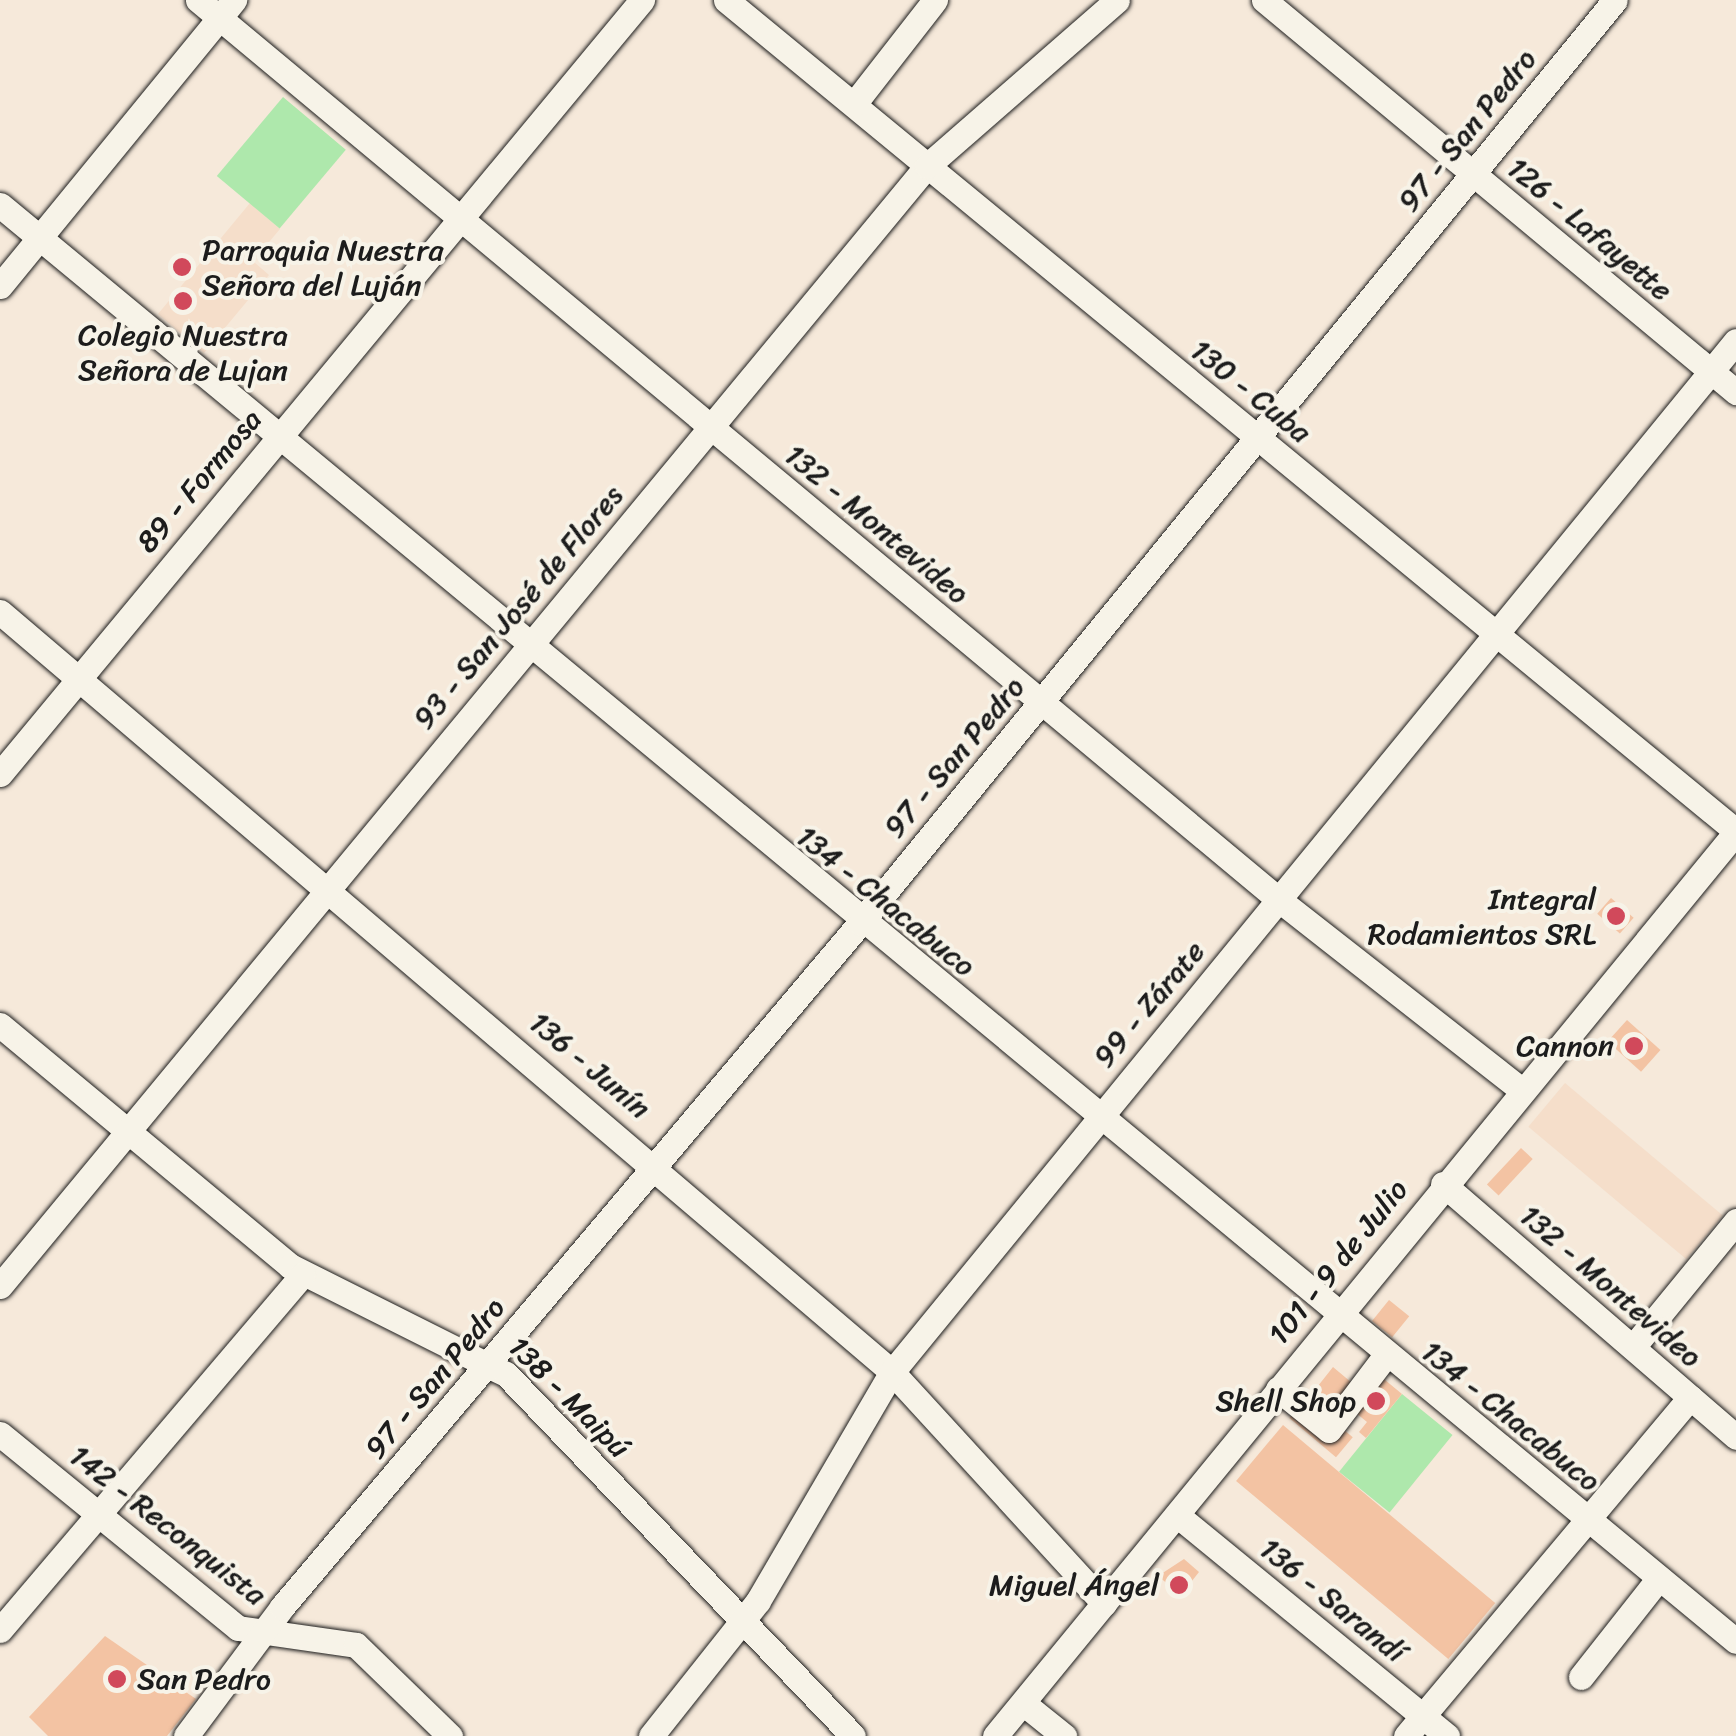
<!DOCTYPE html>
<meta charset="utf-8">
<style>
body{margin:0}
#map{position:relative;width:1736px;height:1736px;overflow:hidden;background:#f6e9da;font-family:Sriracha,sans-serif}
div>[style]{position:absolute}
.built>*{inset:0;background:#f5deca;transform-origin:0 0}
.green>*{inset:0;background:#aee8ac;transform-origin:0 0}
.building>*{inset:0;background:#f3c3a3;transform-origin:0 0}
.roads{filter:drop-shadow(0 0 2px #1c1c1c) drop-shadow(0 0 2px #1c1c1c)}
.minor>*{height:25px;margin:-12.5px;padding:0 12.5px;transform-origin:12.5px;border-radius:12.5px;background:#f7f3e8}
.dots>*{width:28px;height:28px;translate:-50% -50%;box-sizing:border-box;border:5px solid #f7f3e8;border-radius:50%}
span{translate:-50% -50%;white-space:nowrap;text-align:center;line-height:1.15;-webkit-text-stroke:8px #f7f3e8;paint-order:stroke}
.street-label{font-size:30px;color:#1c1c1c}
.poi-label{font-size:30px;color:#1c1c1c}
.left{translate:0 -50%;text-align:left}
.right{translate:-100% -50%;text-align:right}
</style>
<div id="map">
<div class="built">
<i style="clip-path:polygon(250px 203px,280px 229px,253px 261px,269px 275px,204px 353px,158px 314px)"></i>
<i style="left:1565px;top:1083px;width:206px;height:57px;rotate:40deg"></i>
</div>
<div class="green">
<i style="left:283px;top:97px;width:82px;height:103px;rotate:40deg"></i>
<i style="left:1402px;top:1394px;width:65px;height:100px;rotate:39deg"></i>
</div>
<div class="building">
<i style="left:1611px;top:898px;width:30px;height:21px;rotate:41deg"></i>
<i style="left:1627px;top:1020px;width:45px;height:29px;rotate:42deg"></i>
<i style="left:1521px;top:1148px;width:16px;height:50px;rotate:43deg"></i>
<i style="left:1389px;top:1300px;width:26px;height:27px;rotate:39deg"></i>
<i style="clip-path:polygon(1333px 1367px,1364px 1393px,1379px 1375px,1402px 1394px,1366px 1438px,1359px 1432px,1367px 1422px,1356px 1413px,1350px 1421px,1314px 1391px)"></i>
<i style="left:1306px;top:1398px;width:61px;height:26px;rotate:40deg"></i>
<i style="left:1283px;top:1425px;width:277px;height:73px;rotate:40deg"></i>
<i style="clip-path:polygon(1184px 1559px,1199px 1572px,1181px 1595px,1158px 1576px)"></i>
<i style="clip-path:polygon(105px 1636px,196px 1699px,167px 1736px,48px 1736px,29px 1717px)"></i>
</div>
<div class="roads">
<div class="minor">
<i style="left:198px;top:0;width:1405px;rotate:39.77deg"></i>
<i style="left:1278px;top:899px;width:310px;rotate:38.1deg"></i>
<i style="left:726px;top:0;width:1308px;rotate:39.45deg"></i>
<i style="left:1264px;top:0;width:614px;rotate:39.71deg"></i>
<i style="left:854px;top:104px;width:132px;rotate:-52.1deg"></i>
<i style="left:0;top:205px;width:2253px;rotate:39.6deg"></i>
<i style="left:0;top:286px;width:370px;rotate:-50.7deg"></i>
<i style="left:0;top:612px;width:1172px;rotate:40.43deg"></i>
<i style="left:892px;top:1372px;width:314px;rotate:47.5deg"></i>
<i style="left:0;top:774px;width:1006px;rotate:-50.33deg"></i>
<i style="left:0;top:1025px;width:377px;rotate:39.7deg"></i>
<i style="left:290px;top:1266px;width:241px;rotate:26.6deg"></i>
<i style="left:506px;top:1374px;width:501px;rotate:46.21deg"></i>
<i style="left:1443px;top:1184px;width:387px;rotate:40.8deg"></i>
<i style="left:0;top:1286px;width:1454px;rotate:-50.39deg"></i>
<i style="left:927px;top:166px;width:252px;rotate:-41.1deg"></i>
<i style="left:1633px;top:1347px;width:163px;rotate:-50.7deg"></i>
<i style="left:1278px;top:1389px;width:65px;rotate:38.8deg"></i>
<i style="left:1329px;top:1430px;width:94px;rotate:-52.8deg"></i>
<i style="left:0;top:1434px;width:307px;rotate:39.2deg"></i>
<i style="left:238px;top:1628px;width:119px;rotate:8.2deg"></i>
<i style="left:356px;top:1645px;width:131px;rotate:44.1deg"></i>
<i style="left:1177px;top:1515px;width:349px;rotate:39.3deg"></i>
<i style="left:0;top:1630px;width:467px;rotate:-49.6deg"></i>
<i style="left:1581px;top:1677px;width:126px;rotate:-51.8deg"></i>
<i style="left:1023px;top:1703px;width:53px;rotate:38.8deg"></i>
<i style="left:186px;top:1736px;width:161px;rotate:-53.3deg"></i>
<i style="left:282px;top:1607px;width:896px;rotate:-49.8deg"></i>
<i style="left:860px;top:923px;width:1192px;rotate:-50.72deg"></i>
<i style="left:651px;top:1736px;width:172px;rotate:-51.6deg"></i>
<i style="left:758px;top:1601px;width:265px;rotate:-59.7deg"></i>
<i style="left:892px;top:1372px;width:1332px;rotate:-50.7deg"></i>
<i style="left:995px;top:1736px;width:1169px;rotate:-50.66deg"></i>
<i style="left:1406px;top:1736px;width:442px;rotate:-50deg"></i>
</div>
</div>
<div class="dots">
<i style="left:182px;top:267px;background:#d1495b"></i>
<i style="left:183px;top:301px;background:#d1495b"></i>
<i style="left:1616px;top:916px;background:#d1495b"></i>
<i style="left:1634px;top:1046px;background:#d1495b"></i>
<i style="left:1376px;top:1401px;background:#d1495b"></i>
<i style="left:1179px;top:1585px;background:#d1495b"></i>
<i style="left:117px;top:1679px;background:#d1495b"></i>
</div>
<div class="street-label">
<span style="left:1467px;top:130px;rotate:-51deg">97 - San Pedro</span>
<span style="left:1590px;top:229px;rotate:40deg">126 - Lafayette</span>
<span style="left:1251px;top:391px;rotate:39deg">130 - Cuba</span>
<span style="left:199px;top:481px;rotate:-50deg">89 - Formosa</span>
<span style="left:877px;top:524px;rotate:40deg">132 - Montevideo</span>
<span style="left:518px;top:607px;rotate:-50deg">93 - San José de Flores</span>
<span style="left:954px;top:757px;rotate:-50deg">97 - San Pedro</span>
<span style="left:886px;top:901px;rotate:39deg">134 - Chacabuco</span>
<span style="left:1149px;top:1004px;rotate:-50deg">99 - Zárate</span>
<span style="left:590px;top:1065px;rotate:40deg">136 - Junín</span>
<span style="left:1338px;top:1262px;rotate:-51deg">101 - 9 de Julio</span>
<span style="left:1611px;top:1286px;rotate:41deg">132 - Montevideo</span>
<span style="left:435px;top:1378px;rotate:-50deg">97 - San Pedro</span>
<span style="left:569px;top:1397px;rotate:45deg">138 - Maipú</span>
<span style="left:1511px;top:1416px;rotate:39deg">134 - Chacabuco</span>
<span style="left:168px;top:1525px;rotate:38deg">142 - Reconquista</span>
<span style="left:1333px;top:1600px;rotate:39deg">136 - Sarandí</span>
</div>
<div class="poi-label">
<span class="left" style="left:202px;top:267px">Parroquia Nuestra<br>Señora del Luján</span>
<span style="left:183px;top:352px">Colegio Nuestra<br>Señora de Lujan</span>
<span class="right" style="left:1596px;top:916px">Integral<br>Rodamientos SRL</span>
<span class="right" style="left:1614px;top:1046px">Cannon</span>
<span class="right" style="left:1356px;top:1401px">Shell Shop</span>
<span class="right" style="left:1159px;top:1585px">Miguel Ángel</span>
<span class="left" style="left:137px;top:1679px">San Pedro</span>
</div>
</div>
